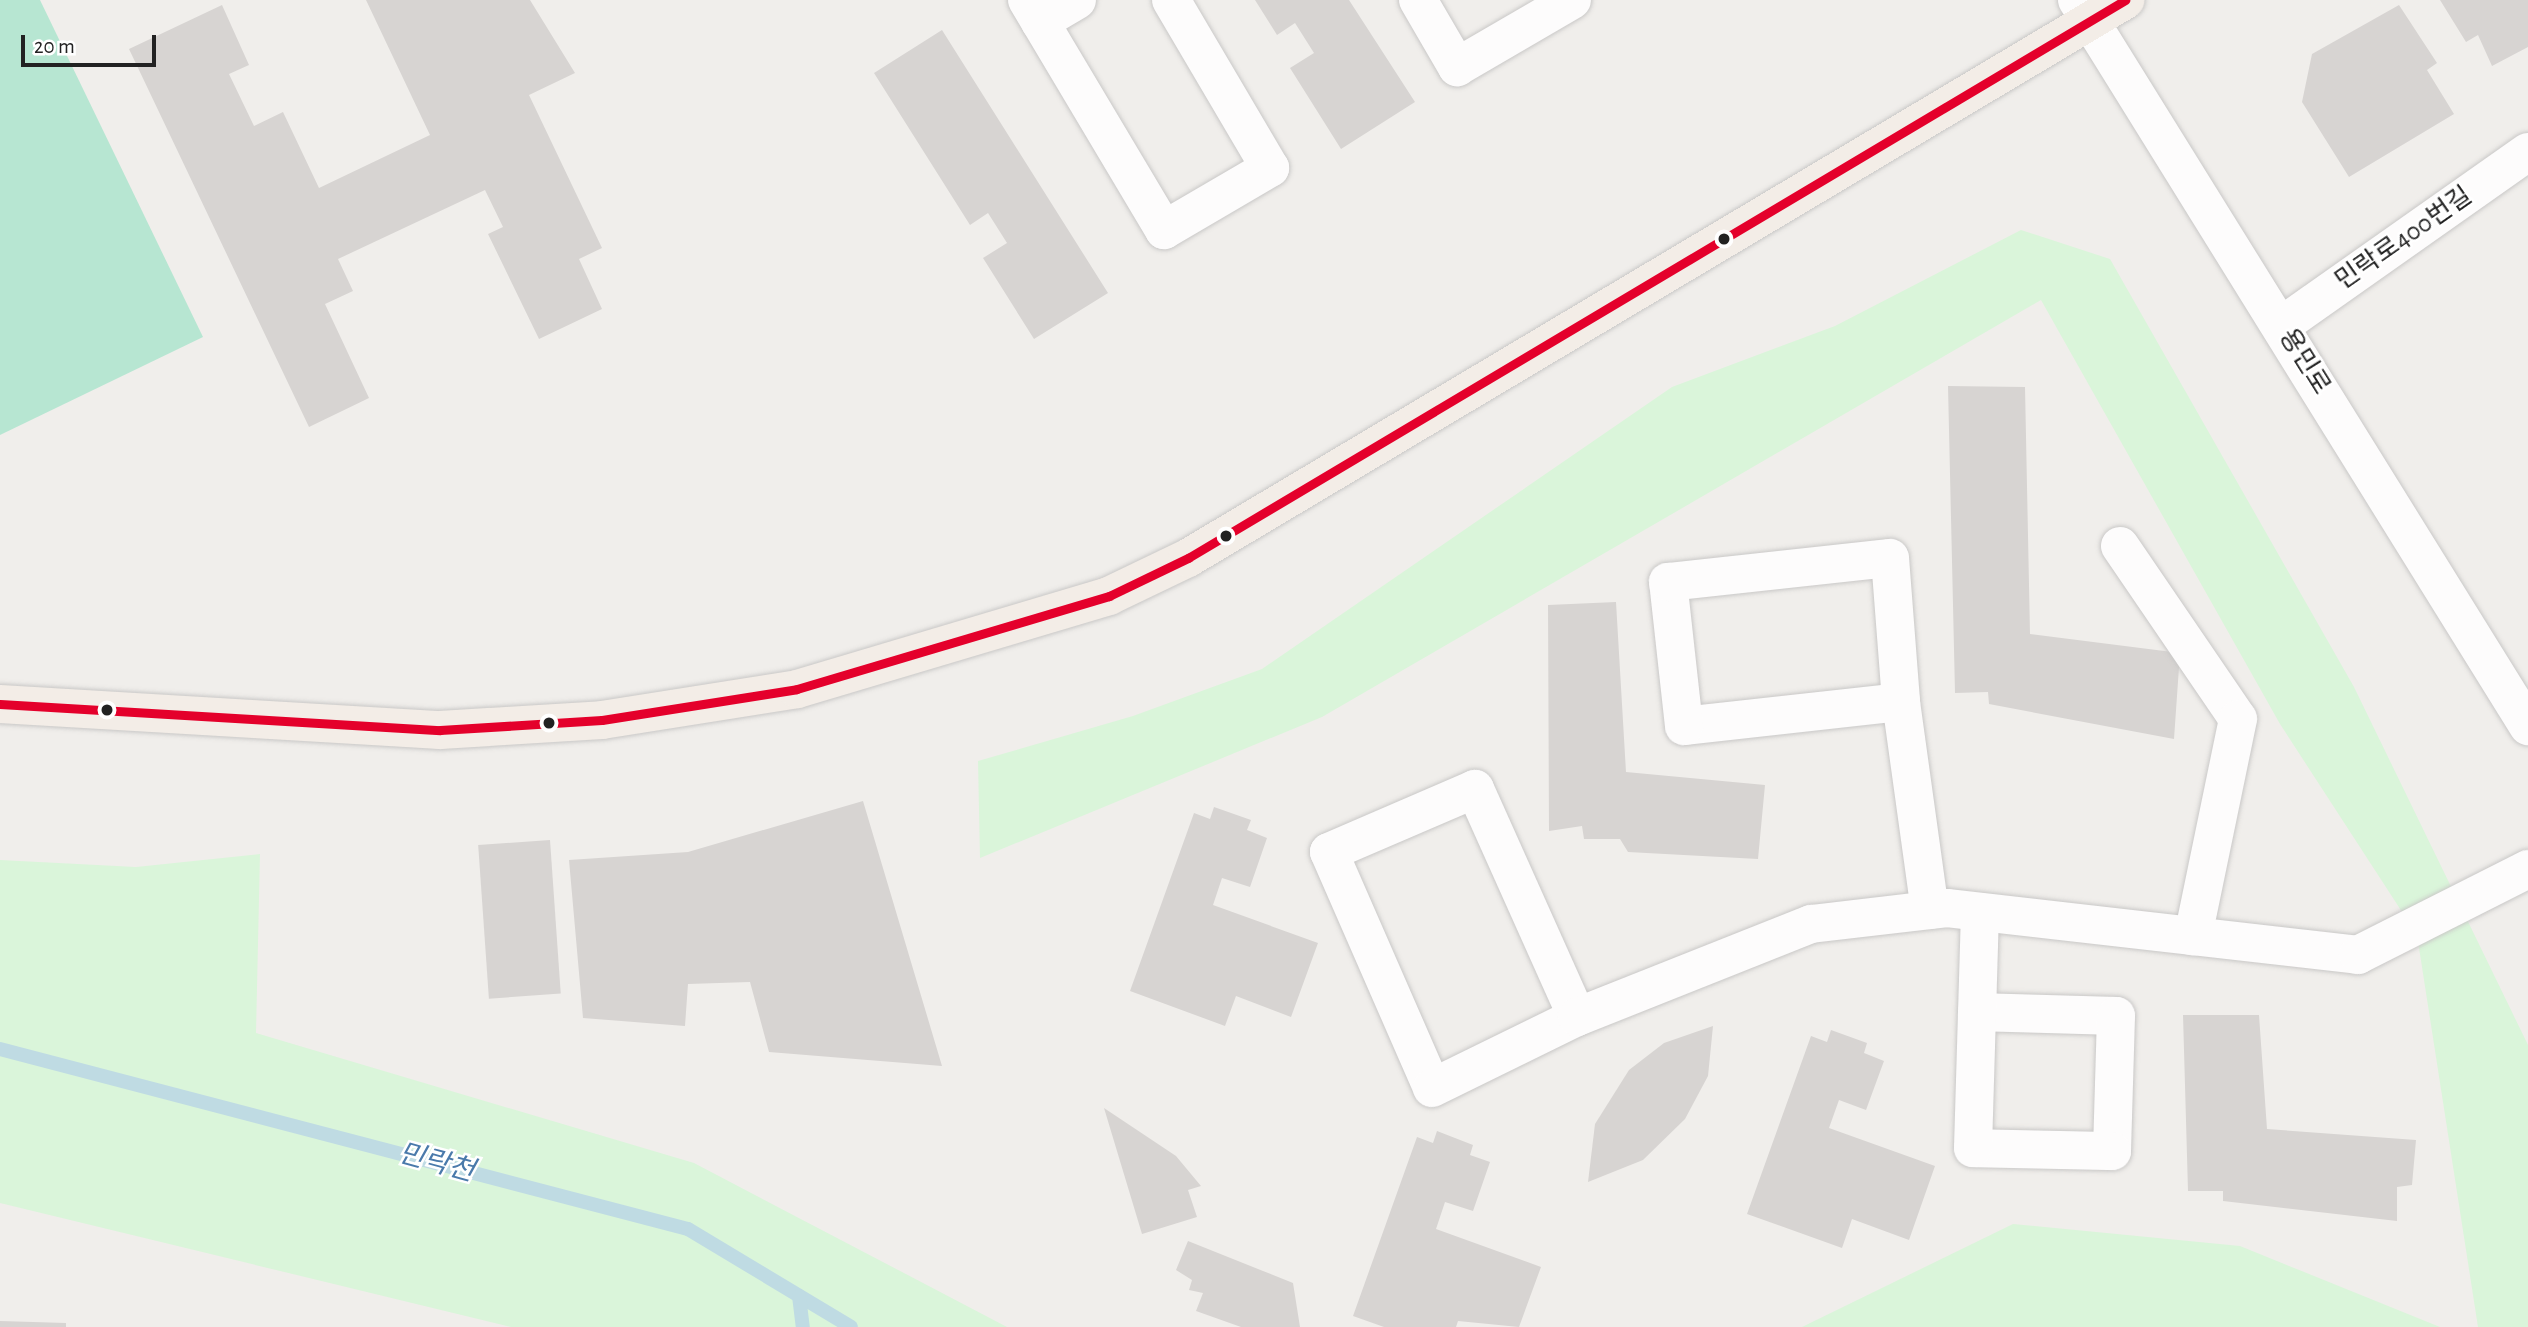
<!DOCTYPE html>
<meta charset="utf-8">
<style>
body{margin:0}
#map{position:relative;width:2528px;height:1327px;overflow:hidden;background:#f0eeeb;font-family:"Alegreya Sans","Noto Sans KR",sans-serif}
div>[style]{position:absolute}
.park>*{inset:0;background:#daf5da}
.pitch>*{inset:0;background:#b7e6d2}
.stream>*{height:14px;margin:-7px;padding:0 7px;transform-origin:7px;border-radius:7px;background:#bfdbe3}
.building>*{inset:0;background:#d7d4d2;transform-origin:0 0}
.roads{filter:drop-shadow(0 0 2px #c9c8c7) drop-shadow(0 0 2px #c9c8c7)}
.minor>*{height:38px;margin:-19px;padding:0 19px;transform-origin:19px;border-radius:19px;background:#fdfcfc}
.major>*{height:38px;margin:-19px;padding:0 19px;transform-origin:19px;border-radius:19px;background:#f3ede7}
.bus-1>*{height:9px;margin:-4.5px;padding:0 4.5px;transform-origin:4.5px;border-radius:4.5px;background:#e4002b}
.dots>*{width:19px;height:19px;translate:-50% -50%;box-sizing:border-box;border:4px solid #fff;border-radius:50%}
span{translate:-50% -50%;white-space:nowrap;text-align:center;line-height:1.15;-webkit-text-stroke:5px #fff;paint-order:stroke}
.street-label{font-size:26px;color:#222}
.water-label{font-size:28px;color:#4a7aab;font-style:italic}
.scale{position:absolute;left:21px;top:35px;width:135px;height:32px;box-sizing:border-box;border:4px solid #222;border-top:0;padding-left:9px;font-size:21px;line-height:24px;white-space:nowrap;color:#222;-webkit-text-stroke:5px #fff;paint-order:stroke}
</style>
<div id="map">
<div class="park">
<i style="clip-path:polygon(2021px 230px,2110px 259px,2354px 687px,2528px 1045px,2528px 1327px,2478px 1327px,2417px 935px,2280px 724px,2041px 300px,1322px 717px,980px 858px,978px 761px,1133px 716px,1262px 669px,1672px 387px,1835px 326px)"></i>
<i style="clip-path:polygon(260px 854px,256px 1033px,694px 1163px,1007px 1327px,511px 1327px,0 1203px,0 860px,136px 867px)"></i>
<i style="clip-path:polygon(2013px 1224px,2240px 1246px,2440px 1327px,1802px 1327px)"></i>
</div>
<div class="pitch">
<i style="clip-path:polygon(0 0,40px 0,203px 337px,0 435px)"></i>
</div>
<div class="stream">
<i style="left:0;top:1049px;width:711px;rotate:14.66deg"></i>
<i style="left:688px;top:1229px;width:190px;rotate:31deg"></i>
<i style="left:799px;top:1296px;width:31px;rotate:83deg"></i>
</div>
<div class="building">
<i style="clip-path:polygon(366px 0,530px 0,575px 73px,529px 95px,602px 248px,579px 259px,602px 309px,539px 339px,488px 234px,503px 227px,485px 190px,338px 259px,353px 291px,325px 304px,369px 398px,309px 427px,129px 49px,222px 5px,249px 65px,229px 74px,254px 126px,283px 112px,319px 188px,430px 135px)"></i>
<i style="clip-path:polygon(1255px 0,1349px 0,1415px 102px,1341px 149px,1290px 68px,1314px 53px,1295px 23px,1277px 35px)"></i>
<i style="clip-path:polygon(2440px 0,2528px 0,2528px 47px,2492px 66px,2478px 35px,2466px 42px)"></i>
<i style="clip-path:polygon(2399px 5px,2437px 63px,2427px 70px,2454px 114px,2349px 177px,2302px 102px,2312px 54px)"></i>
<i style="clip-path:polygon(942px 30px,1108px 293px,1034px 339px,983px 258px,1007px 243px,988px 213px,970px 225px,874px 73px)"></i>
<i style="clip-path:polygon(1948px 386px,2025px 387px,2030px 634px,2180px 653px,2174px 739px,1989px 704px,1988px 692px,1955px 693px)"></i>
<i style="clip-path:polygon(1616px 602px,1626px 772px,1765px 785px,1758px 859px,1628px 852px,1620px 839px,1584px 839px,1582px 826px,1549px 831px,1548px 605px)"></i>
<i style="clip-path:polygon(863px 801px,942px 1066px,769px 1052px,750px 982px,688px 984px,685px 1026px,583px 1018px,569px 860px,688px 852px)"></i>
<i style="clip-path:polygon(1214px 807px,1251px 820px,1247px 830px,1267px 838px,1250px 887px,1222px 878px,1213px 905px,1318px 943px,1291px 1017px,1236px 996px,1225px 1026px,1130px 991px,1194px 813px,1210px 819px)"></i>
<i style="left:550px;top:840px;width:154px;height:72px;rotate:86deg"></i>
<i style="clip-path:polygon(2183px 1015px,2259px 1015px,2267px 1129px,2416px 1140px,2412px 1185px,2397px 1187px,2397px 1221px,2223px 1201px,2223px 1191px,2188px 1191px)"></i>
<i style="clip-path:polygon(1713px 1026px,1708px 1076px,1685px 1119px,1643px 1160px,1588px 1182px,1595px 1124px,1629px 1070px,1664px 1043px)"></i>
<i style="clip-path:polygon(1831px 1030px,1867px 1043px,1864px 1053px,1884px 1061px,1866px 1110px,1839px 1100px,1829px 1128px,1935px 1166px,1909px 1240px,1852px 1219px,1842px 1248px,1747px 1214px,1811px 1036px,1827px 1042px)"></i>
<i style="clip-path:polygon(1104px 1108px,1176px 1156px,1201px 1186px,1188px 1190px,1197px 1217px,1142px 1234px)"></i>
<i style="clip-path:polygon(1437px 1131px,1473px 1145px,1470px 1155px,1490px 1162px,1473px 1211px,1445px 1202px,1436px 1229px,1541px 1267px,1519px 1327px,1458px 1321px,1456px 1327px,1384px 1327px,1353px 1316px,1417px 1137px,1433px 1143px)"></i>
<i style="clip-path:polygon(1188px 1241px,1293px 1283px,1300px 1327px,1241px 1327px,1196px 1311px,1203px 1293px,1189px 1290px,1192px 1280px,1176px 1270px)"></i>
<i style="clip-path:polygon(0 1321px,66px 1323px,66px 1327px,0 1327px)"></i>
</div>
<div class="roads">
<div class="minor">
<i style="left:1027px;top:0;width:268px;rotate:59.2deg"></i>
<i style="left:1164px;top:230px;width:123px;rotate:-30.3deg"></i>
<i style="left:1270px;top:168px;width:195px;rotate:-120.5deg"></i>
<i style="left:1418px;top:0;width:78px;rotate:59.8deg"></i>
<i style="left:1457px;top:67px;width:133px;rotate:-30.2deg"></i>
<i style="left:2077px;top:0;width:855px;rotate:58.15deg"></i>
<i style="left:1040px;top:22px;width:43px;rotate:-30.7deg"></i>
<i style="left:2281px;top:326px;width:302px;rotate:-35.2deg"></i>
<i style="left:2120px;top:546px;width:209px;rotate:55.7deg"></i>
<i style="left:2238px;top:719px;width:222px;rotate:101.7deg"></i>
<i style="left:1901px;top:702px;width:218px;rotate:173.7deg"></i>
<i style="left:1684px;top:726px;width:145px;rotate:-96.3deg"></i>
<i style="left:1668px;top:582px;width:223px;rotate:-6.2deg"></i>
<i style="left:1890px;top:558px;width:144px;rotate:85.6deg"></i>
<i style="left:1901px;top:702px;width:210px;rotate:82.1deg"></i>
<i style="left:1977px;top:1012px;width:139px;rotate:1.6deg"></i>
<i style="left:2116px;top:1016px;width:135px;rotate:91.7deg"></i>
<i style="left:2112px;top:1151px;width:139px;rotate:-178.8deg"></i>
<i style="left:1973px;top:1148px;width:236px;rotate:-88.3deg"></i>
<i style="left:1577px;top:1017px;width:250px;rotate:-114.1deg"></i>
<i style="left:1475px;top:789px;width:159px;rotate:156.7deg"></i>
<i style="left:1329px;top:852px;width:257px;rotate:66.4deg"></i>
<i style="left:1432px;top:1088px;width:161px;rotate:-26.1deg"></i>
<i style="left:1577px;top:1017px;width:252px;rotate:-21.7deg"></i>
<i style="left:1811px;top:924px;width:137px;rotate:-6.7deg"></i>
<i style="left:1947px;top:908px;width:414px;rotate:6.5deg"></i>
<i style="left:2358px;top:955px;width:191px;rotate:-26.8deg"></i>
</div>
<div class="major">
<i style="left:0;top:704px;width:441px;rotate:3.4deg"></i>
<i style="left:440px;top:730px;width:162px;rotate:-3.5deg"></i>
<i style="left:602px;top:720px;width:197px;rotate:-9deg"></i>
<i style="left:797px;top:689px;width:326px;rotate:-16.6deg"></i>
<i style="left:1109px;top:596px;width:88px;rotate:-25.7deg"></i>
<i style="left:1188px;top:558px;width:1091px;rotate:-30.77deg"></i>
</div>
</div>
<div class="bus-1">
<i style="left:0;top:704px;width:441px;rotate:3.4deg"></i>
<i style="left:440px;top:730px;width:162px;rotate:-3.5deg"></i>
<i style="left:602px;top:720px;width:197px;rotate:-9deg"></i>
<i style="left:797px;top:689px;width:326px;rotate:-16.6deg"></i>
<i style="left:1109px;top:596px;width:88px;rotate:-25.7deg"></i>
<i style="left:1188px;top:558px;width:1091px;rotate:-30.77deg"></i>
</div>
<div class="dots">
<i style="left:1724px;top:239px;background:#222"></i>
<i style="left:1226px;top:536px;background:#222"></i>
<i style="left:107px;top:710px;background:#222"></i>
<i style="left:549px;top:723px;background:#222"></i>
</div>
<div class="street-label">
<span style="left:2404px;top:239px;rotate:-35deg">민락로400번길</span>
<span style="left:2304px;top:362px;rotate:58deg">용민로</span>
</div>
<div class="water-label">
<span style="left:436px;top:1163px;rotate:15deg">민락천</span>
</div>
<div class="scale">20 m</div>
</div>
